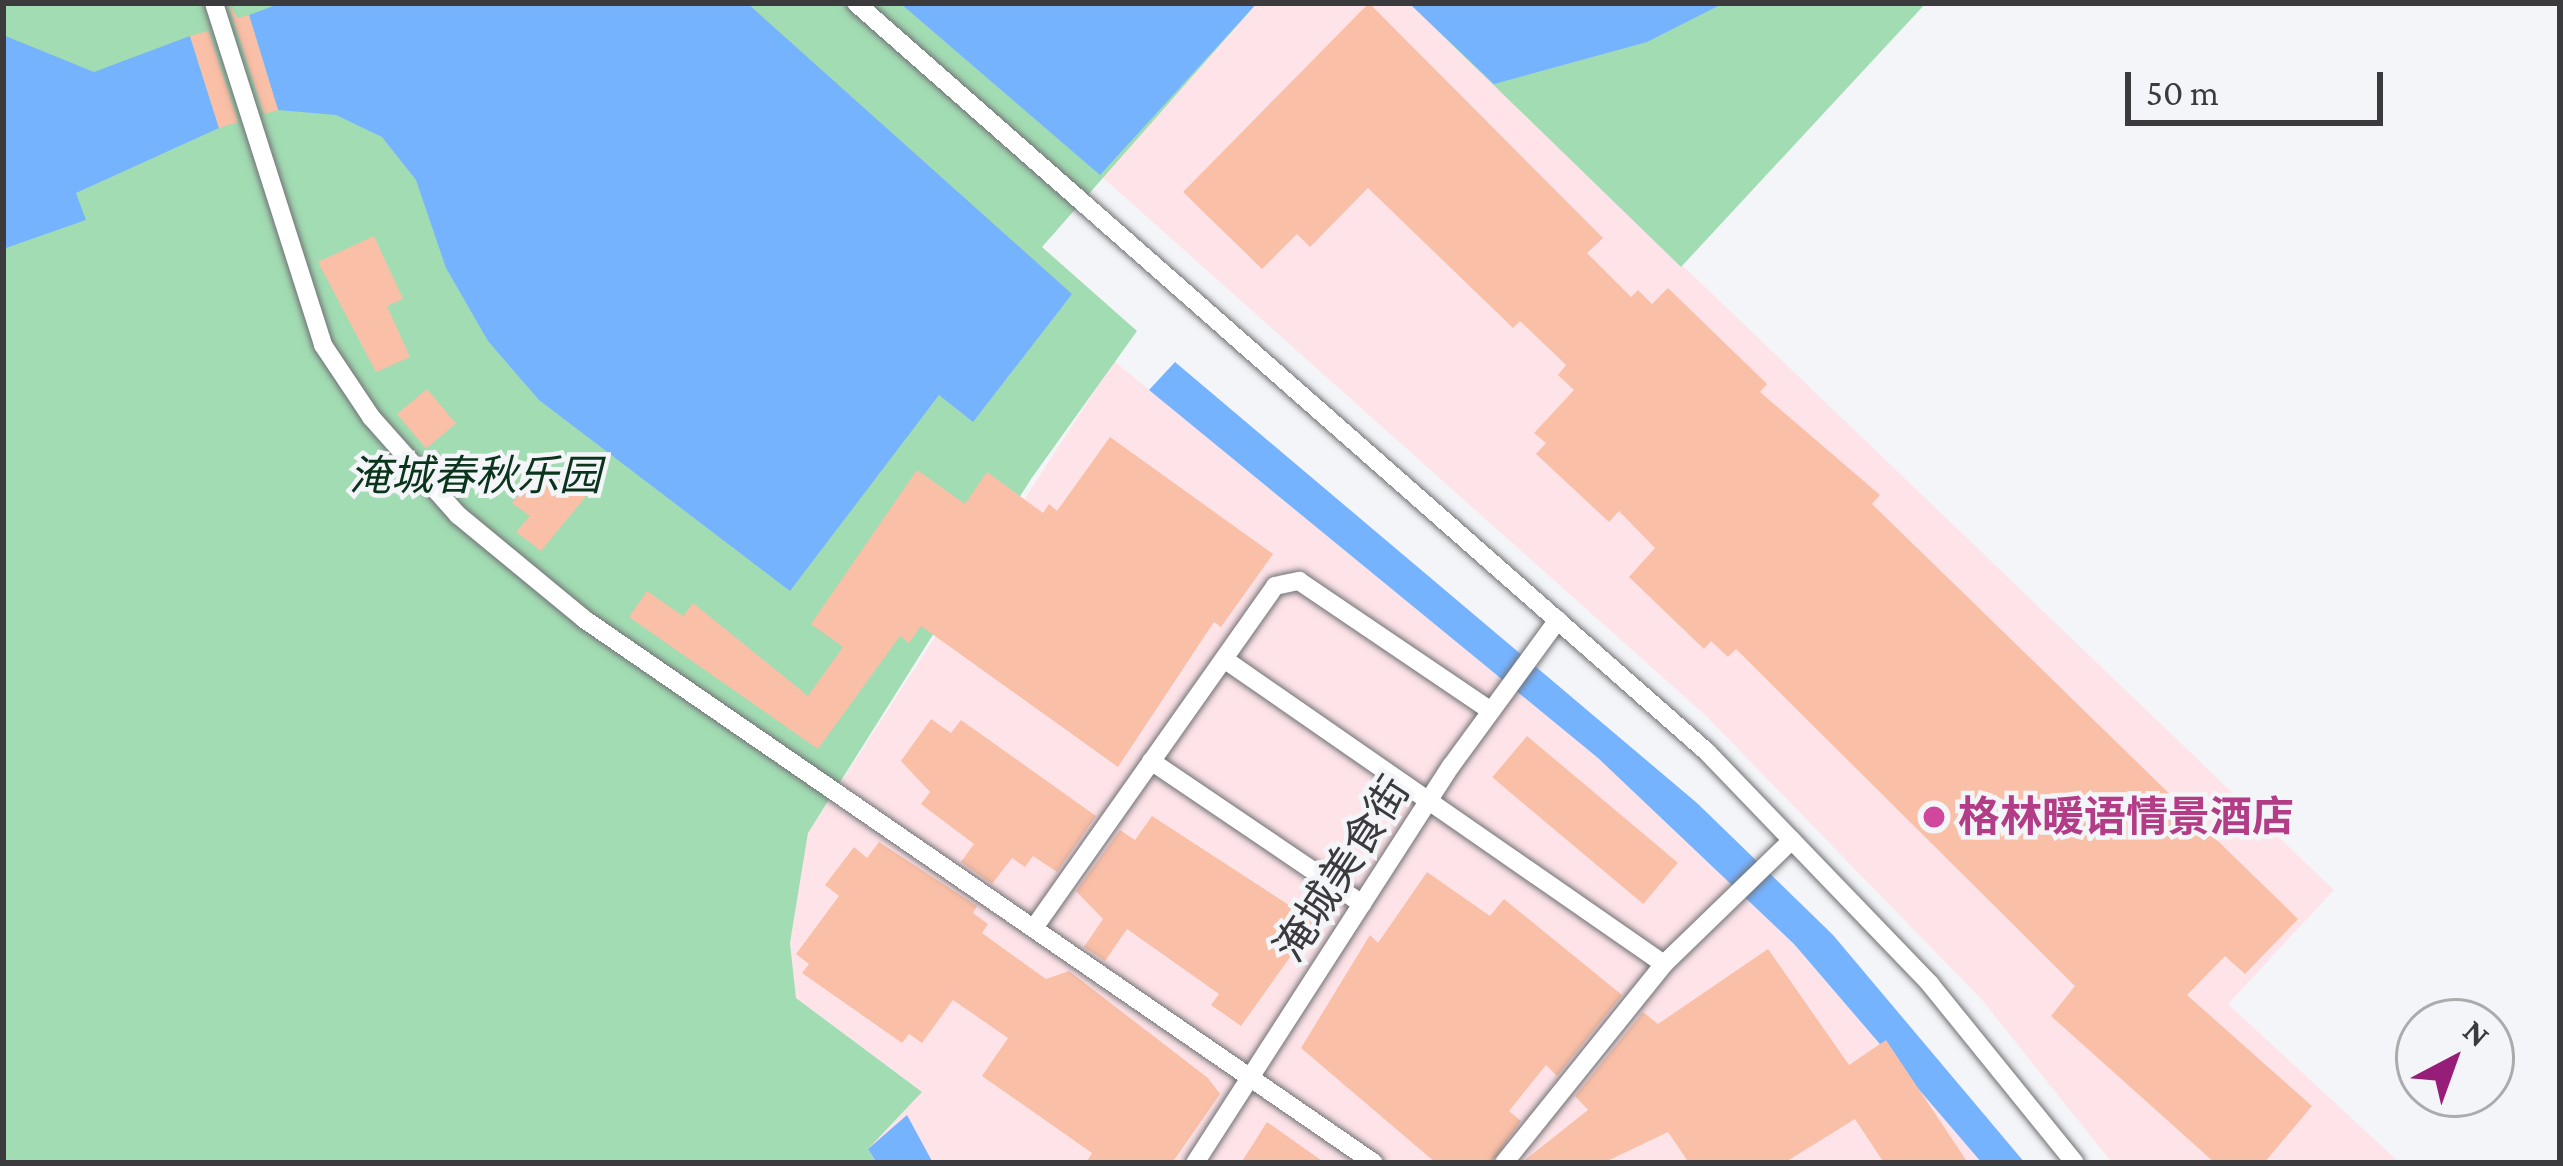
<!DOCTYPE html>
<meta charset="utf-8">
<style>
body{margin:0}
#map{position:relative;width:2563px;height:1166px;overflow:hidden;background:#f4f5f8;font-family:"Crimson Pro","Noto Sans SC",serif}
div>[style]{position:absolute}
.commercial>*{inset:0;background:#fee4e9}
.green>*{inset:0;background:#a2dcb3}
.water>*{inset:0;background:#76b3ff}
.building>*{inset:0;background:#fabfa7;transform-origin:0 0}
.roads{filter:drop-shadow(0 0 3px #707174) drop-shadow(0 0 3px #707174)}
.service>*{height:18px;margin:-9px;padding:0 9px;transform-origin:9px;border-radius:9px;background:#fff}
.dots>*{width:33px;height:33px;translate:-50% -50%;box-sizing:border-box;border:6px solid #f4f5f8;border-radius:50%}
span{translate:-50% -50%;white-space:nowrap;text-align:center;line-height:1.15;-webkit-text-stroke:9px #f4f5f8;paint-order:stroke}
.park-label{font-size:42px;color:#0b341c;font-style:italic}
.hotel-label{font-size:42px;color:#b23c85;font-weight:700}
.left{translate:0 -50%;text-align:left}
.street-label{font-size:42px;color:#3b3b3d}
.frame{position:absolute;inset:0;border:6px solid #3b3b3d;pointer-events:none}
.north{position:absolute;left:2395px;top:998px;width:120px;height:120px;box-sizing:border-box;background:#f4f5f8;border:3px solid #aaabad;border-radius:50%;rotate:41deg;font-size:33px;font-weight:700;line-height:48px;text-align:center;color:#3b3b3d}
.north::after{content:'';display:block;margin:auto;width:42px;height:54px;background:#961d78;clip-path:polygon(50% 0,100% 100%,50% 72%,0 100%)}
.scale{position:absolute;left:2125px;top:72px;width:258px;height:54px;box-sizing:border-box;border:6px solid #3b3b3d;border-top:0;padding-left:15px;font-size:36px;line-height:42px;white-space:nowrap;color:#3b3b3d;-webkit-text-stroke:9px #f4f5f8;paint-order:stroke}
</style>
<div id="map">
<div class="commercial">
<i style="clip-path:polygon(1257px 3px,1409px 3px,2334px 890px,2228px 1004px,2400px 1163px,2112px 1163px,1982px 1000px,1705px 715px,1100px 175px)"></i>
<i style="clip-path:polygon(1114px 361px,1598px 758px,1794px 944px,1982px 1163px,877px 1163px,868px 1149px,922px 1092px,796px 998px,790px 943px,808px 833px)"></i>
</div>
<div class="green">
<i style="clip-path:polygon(3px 3px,1257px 3px,1042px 247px,1137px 331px,1031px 479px,808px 833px,790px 943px,796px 998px,922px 1092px,868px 1149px,877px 1163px,3px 1163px)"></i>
<i style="clip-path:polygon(1409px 3px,1926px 3px,1681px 267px)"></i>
</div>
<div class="water">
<i style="clip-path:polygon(281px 3px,747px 3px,1072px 294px,973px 422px,939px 395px,790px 591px,539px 400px,488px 341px,446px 268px,416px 180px,382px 137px,336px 115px,278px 110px,249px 15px)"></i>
<i style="clip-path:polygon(900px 3px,1257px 3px,1100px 175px)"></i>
<i style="clip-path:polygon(1409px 3px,1724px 3px,1647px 42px,1494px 84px)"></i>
<i style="clip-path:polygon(3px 35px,94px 72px,190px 36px,219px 128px,76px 193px,86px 220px,3px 249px)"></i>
<i style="clip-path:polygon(1175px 362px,1697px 803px,1833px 935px,2025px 1163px,1982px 1163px,1794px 944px,1598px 758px,1149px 390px)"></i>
<i style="clip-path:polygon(907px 1115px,933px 1163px,877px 1163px,868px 1149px)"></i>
</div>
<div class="building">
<i style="clip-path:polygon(228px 3px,238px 18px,249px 15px,278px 110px,264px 114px)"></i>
<i style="clip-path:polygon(1369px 3px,1603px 238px,1587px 253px,1631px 297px,1638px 290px,1652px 304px,1668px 288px,1767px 384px,1760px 392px,1880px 495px,1872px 504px,2298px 919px,2245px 974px,2225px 956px,2187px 995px,2312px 1106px,2264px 1163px,2215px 1163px,2051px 1016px,2075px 986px,1736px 649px,1728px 657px,1711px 641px,1704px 649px,1629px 577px,1655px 548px,1619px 511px,1609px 522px,1536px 454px,1546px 443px,1534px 433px,1574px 390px,1558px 375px,1566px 365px,1520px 321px,1513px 328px,1368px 188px,1310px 247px,1297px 234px,1262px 269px,1183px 192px)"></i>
<i style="clip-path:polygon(202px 11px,238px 122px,219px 128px,190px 36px,208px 31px)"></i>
<i style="clip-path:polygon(374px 236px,403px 299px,387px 306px,410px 357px,376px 372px,318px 262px)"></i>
<i style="left:427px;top:389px;width:45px;height:39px;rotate:50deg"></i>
<i style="clip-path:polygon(1110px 437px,1273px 554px,1221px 627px,1214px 622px,1118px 767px,921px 626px,909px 643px,900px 636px,818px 749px,629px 617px,647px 591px,683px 616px,693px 603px,808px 696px,843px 647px,811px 624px,917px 470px,965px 504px,987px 472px,1043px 513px,1049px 504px,1057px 511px)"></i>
<i style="clip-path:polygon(561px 473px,587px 495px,541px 551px,516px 532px,530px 516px,512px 503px,534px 476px,549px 488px)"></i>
<i style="clip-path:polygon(931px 719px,951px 733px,961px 720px,1096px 816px,1057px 872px,1033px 856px,1025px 867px,1012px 858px,992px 884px,961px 862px,974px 844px,921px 804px,930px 792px,901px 761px)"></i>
<i style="left:1527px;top:736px;width:197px;height:54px;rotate:40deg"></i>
<i style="clip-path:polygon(1152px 816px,1315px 922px,1241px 1026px,1211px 1005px,1219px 994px,1127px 929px,1105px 961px,1084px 947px,1103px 919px,1076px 891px,1120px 830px,1135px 840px)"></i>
<i style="clip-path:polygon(879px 842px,977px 906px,973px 913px,988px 924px,982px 933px,1018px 959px,1046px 979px,1069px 971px,1208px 1078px,1220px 1094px,1172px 1163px,1086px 1163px,1092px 1153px,982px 1076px,1008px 1038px,953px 1000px,922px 1043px,909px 1034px,902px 1043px,802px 973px,809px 964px,796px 954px,839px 896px,825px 885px,854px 847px,867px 858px)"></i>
<i style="clip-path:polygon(1427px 872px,1490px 916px,1504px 899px,1622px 995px,1557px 1076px,1546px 1065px,1509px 1111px,1521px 1121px,1491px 1163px,1436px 1163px,1301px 1048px,1370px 935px,1378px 943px)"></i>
<i style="clip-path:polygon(1768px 949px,1849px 1065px,1886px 1040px,1968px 1163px,1884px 1163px,1855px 1119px,1784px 1163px,1689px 1163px,1668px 1132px,1603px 1163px,1521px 1163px,1588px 1110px,1575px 1096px,1643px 1012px,1658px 1024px)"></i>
<i style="clip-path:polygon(1267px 1122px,1325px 1163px,1241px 1163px)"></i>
</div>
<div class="roads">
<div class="service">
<i style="left:214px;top:3px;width:359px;rotate:72.3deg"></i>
<i style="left:323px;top:345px;width:87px;rotate:56.3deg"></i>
<i style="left:371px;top:417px;width:131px;rotate:48.4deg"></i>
<i style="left:458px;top:515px;width:163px;rotate:39.5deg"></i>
<i style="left:584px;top:619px;width:959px;rotate:34.55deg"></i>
<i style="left:856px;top:3px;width:1134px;rotate:41.35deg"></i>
<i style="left:1707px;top:752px;width:322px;rotate:46.1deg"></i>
<i style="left:1930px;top:984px;width:230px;rotate:51deg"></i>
<i style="left:1224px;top:659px;width:535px;rotate:34.73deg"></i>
<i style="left:1151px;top:761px;width:255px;rotate:34.1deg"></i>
<i style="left:1036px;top:925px;width:415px;rotate:-54.8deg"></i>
<i style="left:1275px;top:586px;width:25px;rotate:-12deg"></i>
<i style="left:1299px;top:581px;width:232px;rotate:34.1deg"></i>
<i style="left:1195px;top:1163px;width:472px;rotate:-57.2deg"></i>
<i style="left:1451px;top:766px;width:181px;rotate:-53.8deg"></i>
<i style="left:1504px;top:1163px;width:255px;rotate:-51.2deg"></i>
<i style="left:1664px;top:964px;width:178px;rotate:-44.1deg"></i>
</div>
</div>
<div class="dots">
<i style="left:1934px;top:817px;background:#d1479c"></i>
</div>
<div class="park-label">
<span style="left:475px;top:476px">淹城春秋乐园</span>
</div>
<div class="hotel-label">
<span class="left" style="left:1958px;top:817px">格林暖语情景酒店</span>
</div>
<div class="street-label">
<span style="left:1342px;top:869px;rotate:-57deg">淹城美食街</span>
</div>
<div class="frame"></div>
<div class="north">N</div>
<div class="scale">50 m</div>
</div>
